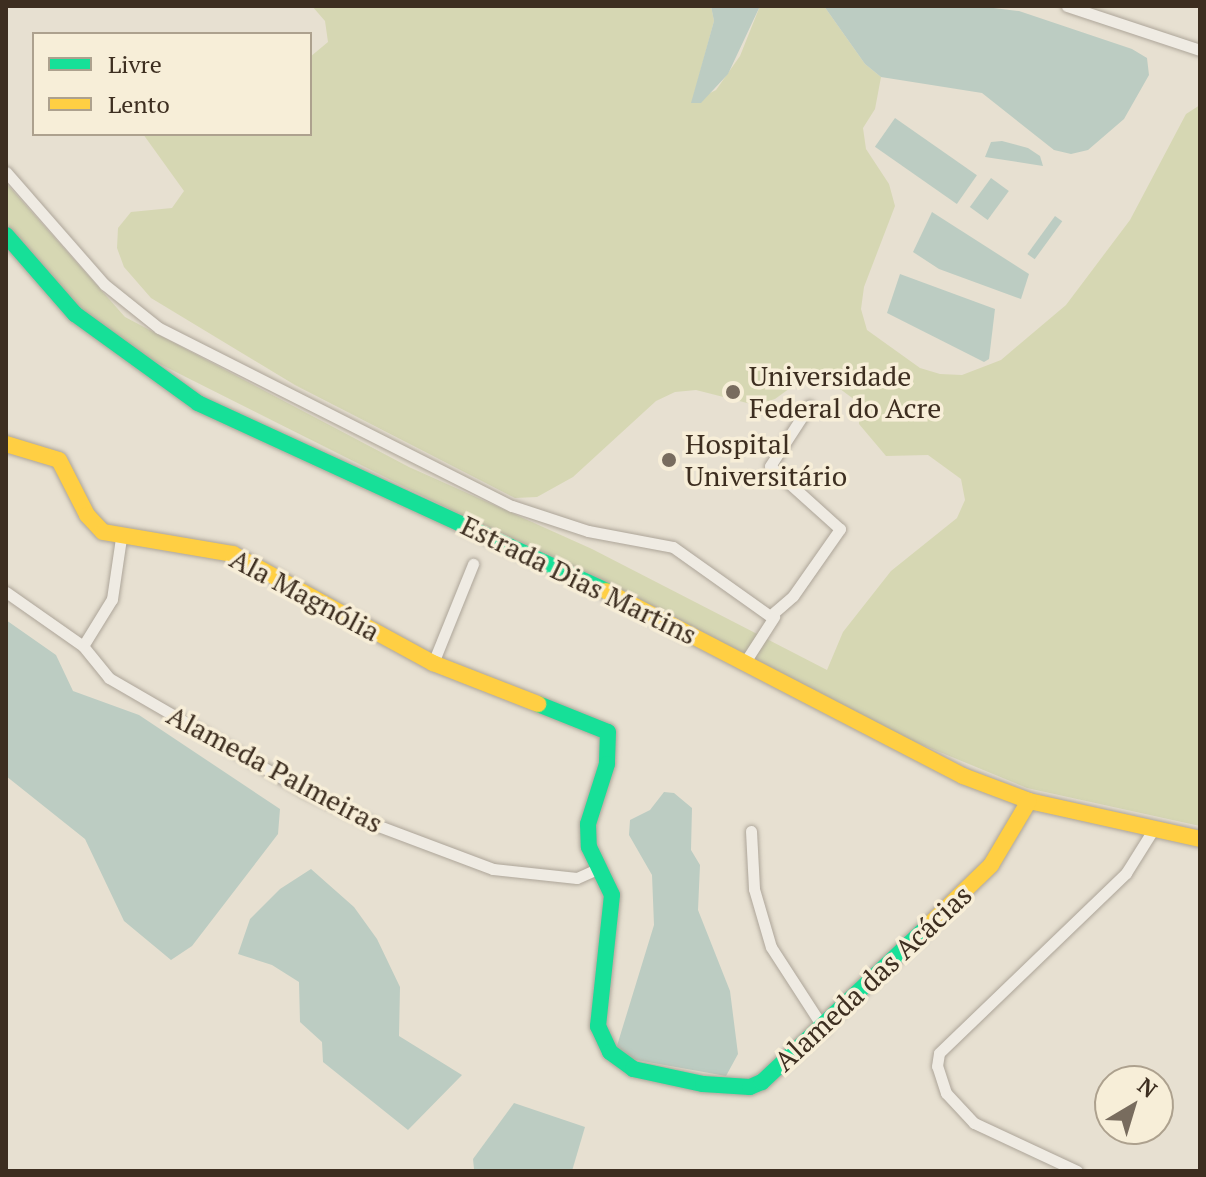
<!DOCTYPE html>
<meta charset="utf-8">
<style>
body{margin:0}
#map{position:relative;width:1206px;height:1177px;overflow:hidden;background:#e7e0d1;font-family:"PT Serif",serif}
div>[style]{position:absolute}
.green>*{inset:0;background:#d6d7b3}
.water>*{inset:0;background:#bcccc2;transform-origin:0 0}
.roads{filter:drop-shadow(0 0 2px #ada599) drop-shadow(0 0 2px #ada599)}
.street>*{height:11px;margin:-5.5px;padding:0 5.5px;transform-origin:5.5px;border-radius:5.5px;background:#efebe3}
.fast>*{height:16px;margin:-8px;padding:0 8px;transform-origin:8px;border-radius:8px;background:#16e098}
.slow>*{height:16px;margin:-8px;padding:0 8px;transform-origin:8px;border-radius:8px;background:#ffcf43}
.dots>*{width:22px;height:22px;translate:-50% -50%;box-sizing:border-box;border:4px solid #f7eed8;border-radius:50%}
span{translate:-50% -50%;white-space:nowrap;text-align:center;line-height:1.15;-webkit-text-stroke:7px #f7eed8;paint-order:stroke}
.poi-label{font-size:28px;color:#3d2e20}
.left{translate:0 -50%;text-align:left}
.street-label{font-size:28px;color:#3d2e20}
.frame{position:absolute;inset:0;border:8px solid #3d2e20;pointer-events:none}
.legend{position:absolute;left:32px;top:32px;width:280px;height:104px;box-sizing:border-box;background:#f7eed8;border:2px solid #ada18e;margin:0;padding:10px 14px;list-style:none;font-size:24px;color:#3d2e20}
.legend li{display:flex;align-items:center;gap:16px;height:40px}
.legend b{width:40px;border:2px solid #ada18e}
.north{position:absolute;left:1094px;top:1065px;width:80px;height:80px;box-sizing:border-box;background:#f7eed8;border:2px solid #ada18e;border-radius:50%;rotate:38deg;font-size:22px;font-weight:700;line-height:32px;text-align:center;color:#3d2e20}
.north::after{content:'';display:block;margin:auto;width:28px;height:36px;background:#786c5e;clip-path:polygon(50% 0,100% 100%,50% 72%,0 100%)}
</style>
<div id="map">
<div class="green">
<i style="clip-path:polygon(312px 6px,711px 6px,714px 21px,692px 102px,716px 90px,740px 56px,760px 6px,824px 6px,865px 64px,881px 77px,875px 109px,863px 128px,866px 149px,889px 184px,895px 206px,864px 287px,861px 309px,867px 330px,920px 368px,940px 374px,962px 375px,1001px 360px,1066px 305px,1130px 220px,1186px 114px,1200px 105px,1200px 826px,1027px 788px,901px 736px,148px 358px,83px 313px,26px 254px,6px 222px,6px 183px,125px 317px,409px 467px,592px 549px,827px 670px,843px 632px,891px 571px,957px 518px,965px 500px,961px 479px,928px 455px,886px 456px,859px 424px,859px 403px,828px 380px,808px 375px,775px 399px,755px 405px,696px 390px,675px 392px,656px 401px,573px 477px,537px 497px,515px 498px,295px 385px,151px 298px,124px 267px,117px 248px,118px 228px,131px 212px,172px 208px,184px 191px,143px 134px,310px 134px,310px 57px,328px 42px,325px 21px)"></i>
</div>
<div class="water">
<i style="clip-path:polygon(711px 6px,760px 6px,728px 74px,701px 103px,691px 103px,714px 21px)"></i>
<i style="clip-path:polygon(824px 6px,977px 6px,1019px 11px,1132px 49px,1147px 58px,1149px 75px,1124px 119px,1088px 150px,1071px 154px,1054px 150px,982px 93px,881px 77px,865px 64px)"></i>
<i style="left:895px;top:118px;width:100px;height:35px;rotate:35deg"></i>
<i style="clip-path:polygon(1002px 141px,1028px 148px,1040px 156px,1043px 166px,985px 157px,991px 142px)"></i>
<i style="left:991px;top:178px;width:22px;height:36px;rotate:36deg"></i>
<i style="clip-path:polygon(932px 212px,1029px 274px,1021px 299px,939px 269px,913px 252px)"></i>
<i style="left:1055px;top:216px;width:9px;height:47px;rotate:36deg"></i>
<i style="clip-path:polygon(900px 274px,995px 309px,989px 359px,984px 362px,887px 313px)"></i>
<i style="clip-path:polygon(6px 620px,56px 655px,73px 691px,139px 715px,280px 809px,278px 834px,192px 946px,171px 960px,124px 921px,85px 839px,6px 776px)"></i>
<i style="clip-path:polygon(664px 792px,674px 793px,692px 808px,691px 850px,700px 865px,698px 910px,730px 991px,738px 1054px,726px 1076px,631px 1059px,616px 1049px,654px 925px,652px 875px,629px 835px,630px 820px,650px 810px)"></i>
<i style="clip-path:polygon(311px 869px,354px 907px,377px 939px,400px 987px,399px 1036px,462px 1075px,408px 1130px,323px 1062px,322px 1042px,300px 1022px,299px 982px,272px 965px,238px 954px,250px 919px,280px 889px)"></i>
<i style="clip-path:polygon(514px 1103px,585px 1127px,572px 1171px,474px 1169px,473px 1159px)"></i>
</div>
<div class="roads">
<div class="street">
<i style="left:1067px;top:6px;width:140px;rotate:18.3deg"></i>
<i style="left:6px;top:172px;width:149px;rotate:48.8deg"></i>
<i style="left:104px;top:284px;width:70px;rotate:38.7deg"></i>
<i style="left:159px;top:328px;width:395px;rotate:26.8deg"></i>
<i style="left:512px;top:506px;width:80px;rotate:18.2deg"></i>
<i style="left:588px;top:531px;width:86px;rotate:10.7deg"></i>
<i style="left:673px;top:547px;width:119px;rotate:35.4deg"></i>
<i style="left:770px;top:616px;width:30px;rotate:-41deg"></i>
<i style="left:793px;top:596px;width:82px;rotate:-55deg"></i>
<i style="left:840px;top:529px;width:94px;rotate:-138deg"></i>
<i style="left:770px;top:466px;width:72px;rotate:-57deg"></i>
<i style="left:121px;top:538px;width:62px;rotate:98.4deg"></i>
<i style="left:112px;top:599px;width:55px;rotate:121.7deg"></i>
<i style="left:83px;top:646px;width:41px;rotate:50.9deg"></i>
<i style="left:109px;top:678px;width:225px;rotate:30.1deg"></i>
<i style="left:304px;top:791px;width:80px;rotate:25.3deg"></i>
<i style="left:376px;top:825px;width:125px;rotate:20.6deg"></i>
<i style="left:493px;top:869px;width:84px;rotate:6.1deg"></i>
<i style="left:577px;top:878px;width:22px;rotate:-24deg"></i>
<i style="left:6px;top:592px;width:94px;rotate:35deg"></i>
<i style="left:745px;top:662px;width:54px;rotate:-57.2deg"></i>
<i style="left:433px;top:663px;width:107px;rotate:-68deg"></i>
<i style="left:751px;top:831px;width:58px;rotate:87deg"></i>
<i style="left:754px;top:889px;width:60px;rotate:73.7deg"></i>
<i style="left:771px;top:947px;width:98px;rotate:57.1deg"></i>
<i style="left:1077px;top:1171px;width:114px;rotate:-155deg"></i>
<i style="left:974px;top:1123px;width:41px;rotate:-133deg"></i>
<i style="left:946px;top:1093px;width:28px;rotate:-108deg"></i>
<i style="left:937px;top:1066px;width:13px;rotate:-81deg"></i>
<i style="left:939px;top:1053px;width:260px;rotate:-43.9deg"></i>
<i style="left:1126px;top:873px;width:51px;rotate:-57.9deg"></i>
</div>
<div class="fast">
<i style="left:6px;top:235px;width:105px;rotate:48.9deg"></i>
<i style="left:75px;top:314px;width:152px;rotate:35.9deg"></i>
<i style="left:198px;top:403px;width:449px;rotate:24.7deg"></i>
<i style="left:538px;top:704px;width:75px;rotate:21.8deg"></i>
<i style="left:608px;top:732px;width:32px;rotate:92deg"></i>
<i style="left:607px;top:764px;width:63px;rotate:107.6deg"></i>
<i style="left:588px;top:824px;width:23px;rotate:88deg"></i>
<i style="left:589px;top:847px;width:53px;rotate:64.4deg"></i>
<i style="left:612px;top:895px;width:132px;rotate:96.1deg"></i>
<i style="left:598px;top:1026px;width:29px;rotate:65deg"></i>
<i style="left:610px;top:1052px;width:29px;rotate:36deg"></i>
<i style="left:633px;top:1069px;width:72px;rotate:12.1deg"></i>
<i style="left:703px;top:1084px;width:47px;rotate:3.7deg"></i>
<i style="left:750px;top:1087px;width:13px;rotate:-23deg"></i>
<i style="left:762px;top:1082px;width:231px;rotate:-43.2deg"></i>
</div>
<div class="slow">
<i style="left:6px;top:444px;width:55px;rotate:16.8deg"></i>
<i style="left:59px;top:460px;width:62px;rotate:63deg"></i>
<i style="left:87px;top:515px;width:23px;rotate:47deg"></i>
<i style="left:103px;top:532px;width:132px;rotate:9.6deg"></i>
<i style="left:233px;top:554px;width:228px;rotate:28.6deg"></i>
<i style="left:433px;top:663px;width:113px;rotate:21.3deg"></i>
<i style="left:606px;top:591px;width:402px;rotate:27.4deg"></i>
<i style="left:963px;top:776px;width:71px;rotate:20.7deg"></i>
<i style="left:1029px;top:801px;width:175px;rotate:12.5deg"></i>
<i style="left:930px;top:924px;width:85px;rotate:-44deg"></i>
<i style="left:991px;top:865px;width:74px;rotate:-59.3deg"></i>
</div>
</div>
<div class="dots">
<i style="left:733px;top:392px;background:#786c5e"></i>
<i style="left:669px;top:460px;background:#786c5e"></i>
</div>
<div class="poi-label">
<span class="left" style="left:749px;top:392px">Universidade<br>Federal do Acre</span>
<span class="left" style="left:685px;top:460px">Hospital<br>Universitário</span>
</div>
<div class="street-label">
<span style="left:579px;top:580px;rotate:26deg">Estrada Dias Martins</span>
<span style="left:305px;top:595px;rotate:28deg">Ala Magnólia</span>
<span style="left:275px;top:769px;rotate:28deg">Alameda Palmeiras</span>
<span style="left:873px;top:978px;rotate:-43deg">Alameda das Acácias</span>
</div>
<div class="frame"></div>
<ul class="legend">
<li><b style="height:10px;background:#16e098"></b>Livre</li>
<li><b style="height:10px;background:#ffcf43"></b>Lento</li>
</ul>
<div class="north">N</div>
</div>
